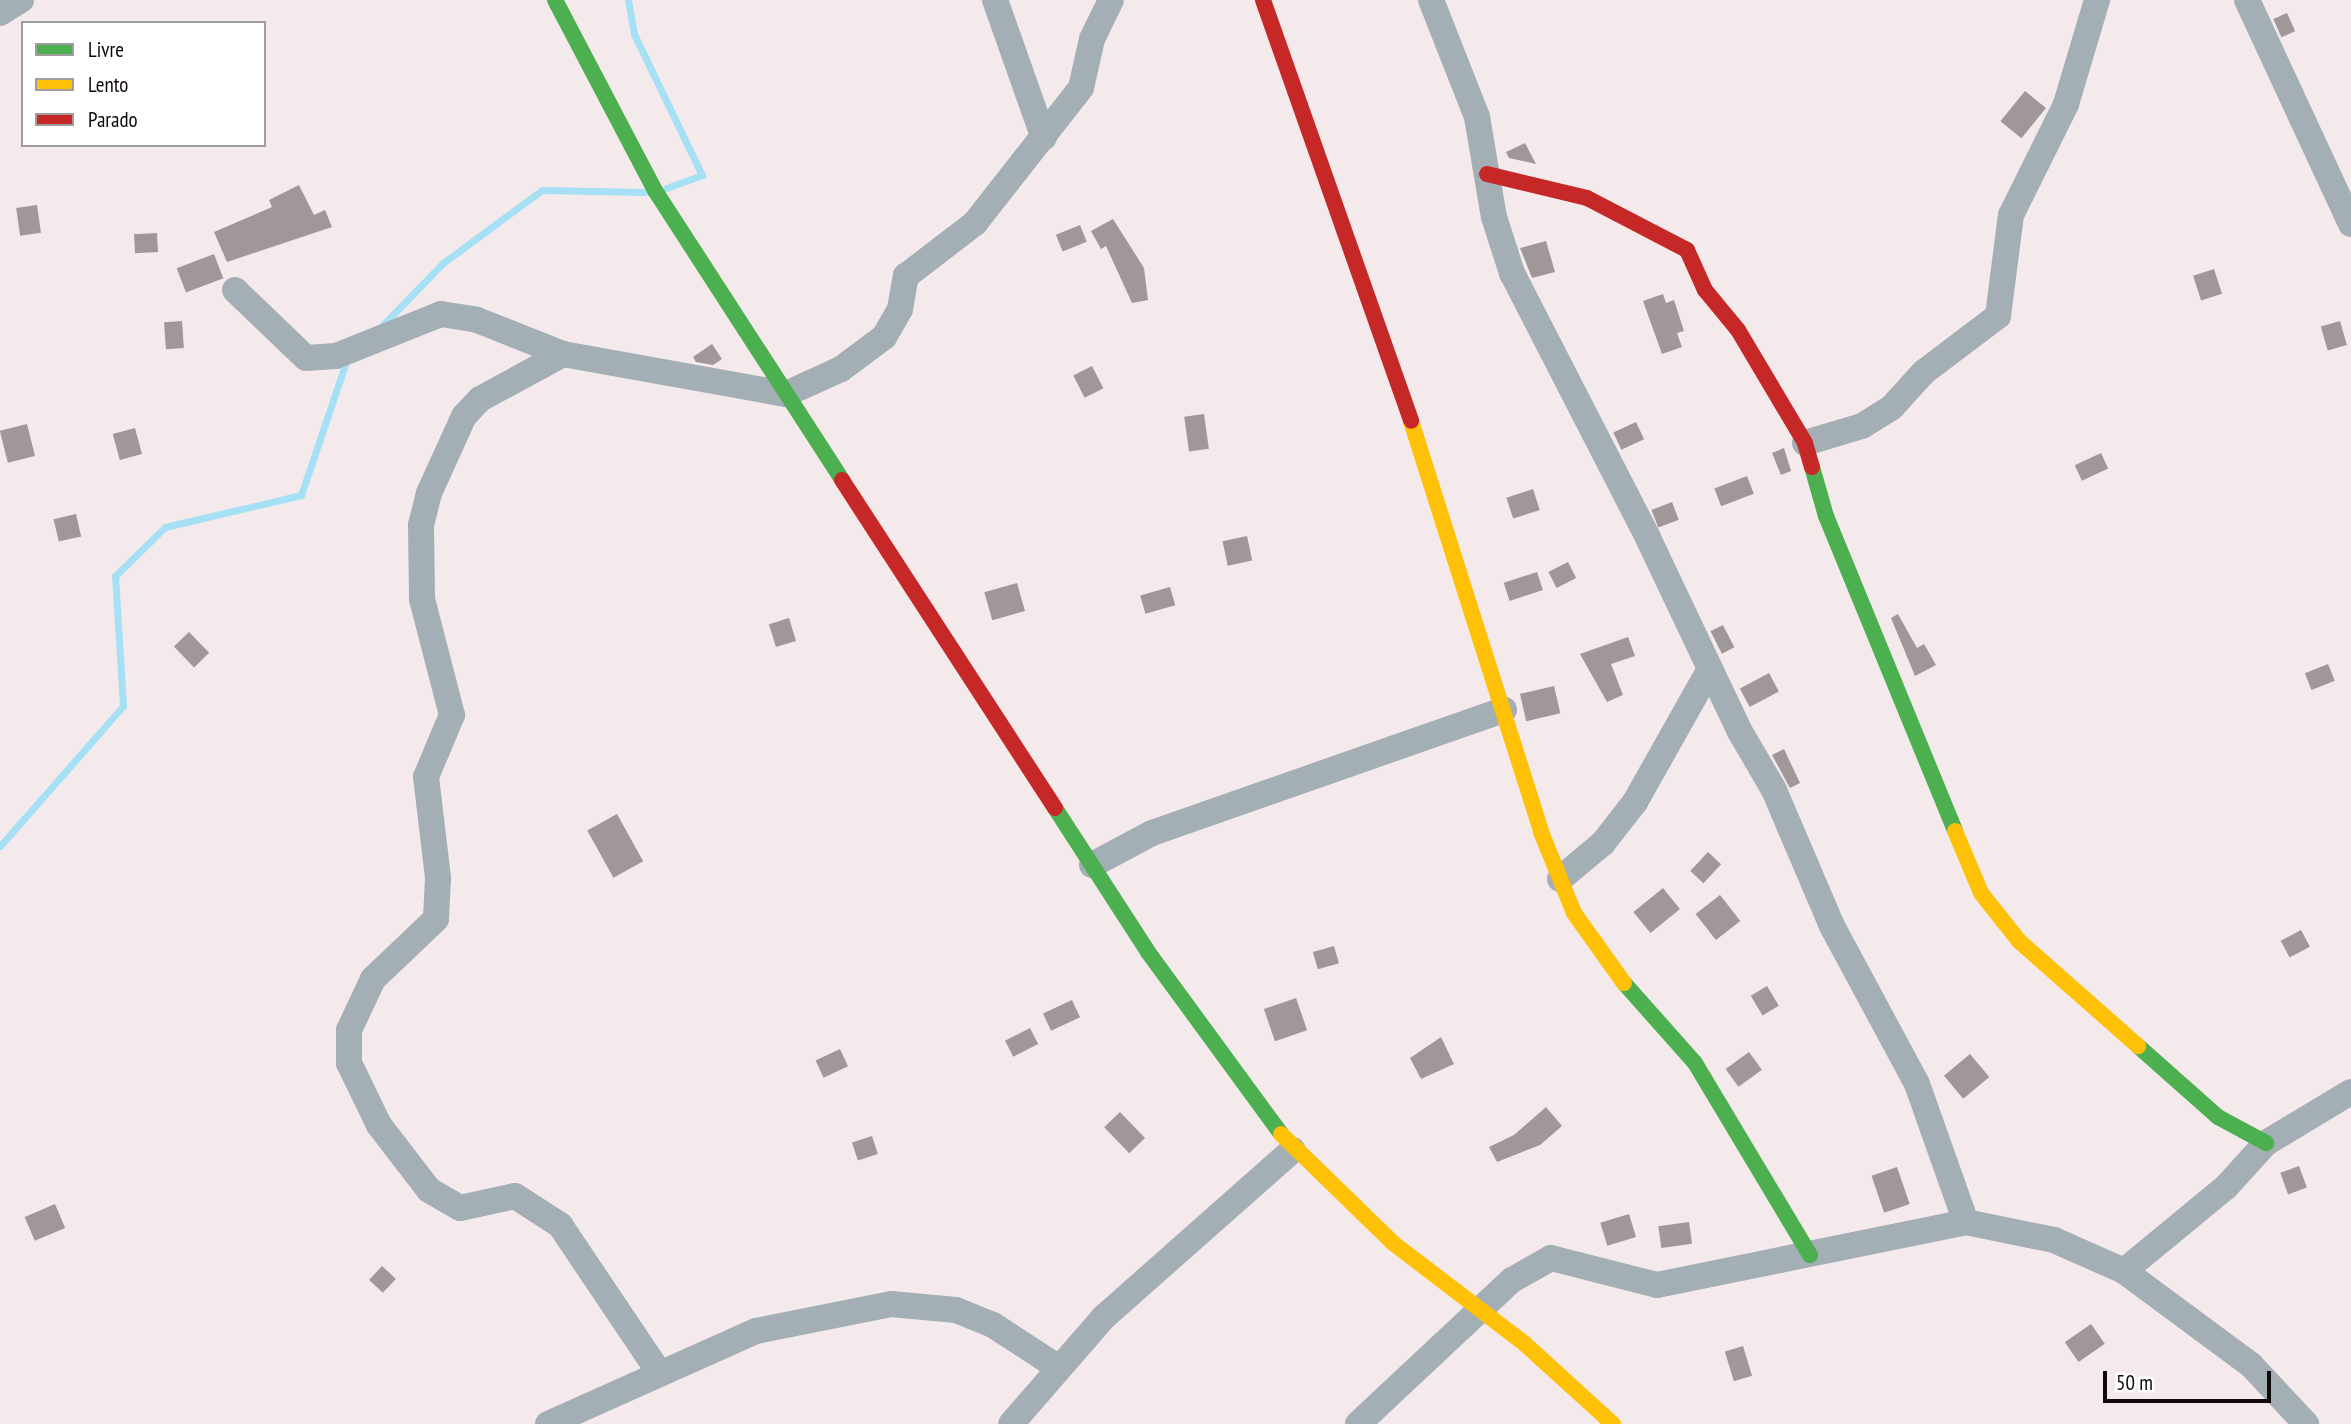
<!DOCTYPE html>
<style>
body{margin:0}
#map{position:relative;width:2351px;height:1424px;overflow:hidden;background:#f5eaeb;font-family:"PT Sans Narrow",sans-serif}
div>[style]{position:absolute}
.stream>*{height:7px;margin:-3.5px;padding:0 3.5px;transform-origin:3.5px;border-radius:3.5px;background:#a6e0f4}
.building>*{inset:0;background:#9f9798;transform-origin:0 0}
.street>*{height:26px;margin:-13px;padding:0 13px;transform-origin:13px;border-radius:13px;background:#a3afb5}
.fast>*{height:16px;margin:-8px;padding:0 8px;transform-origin:8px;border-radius:8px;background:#4caf50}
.slow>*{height:16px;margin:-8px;padding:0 8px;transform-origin:8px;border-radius:8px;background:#ffc107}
.jam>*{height:16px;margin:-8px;padding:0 8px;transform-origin:8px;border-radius:8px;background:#c62828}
span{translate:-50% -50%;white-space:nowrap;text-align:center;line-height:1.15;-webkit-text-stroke:7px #fff;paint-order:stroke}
.legend{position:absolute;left:21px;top:21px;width:245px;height:126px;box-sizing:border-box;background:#fff;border:2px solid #9f9d9d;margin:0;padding:9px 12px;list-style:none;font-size:21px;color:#10090a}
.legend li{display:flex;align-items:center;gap:14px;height:35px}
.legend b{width:35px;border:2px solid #9f9d9d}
.scale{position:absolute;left:2103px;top:1371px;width:168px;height:32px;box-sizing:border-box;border:4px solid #10090a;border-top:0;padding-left:9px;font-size:21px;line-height:24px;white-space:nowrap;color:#10090a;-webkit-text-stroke:5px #fff;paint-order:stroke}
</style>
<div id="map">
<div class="stream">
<i style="left:628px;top:0;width:35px;rotate:80deg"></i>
<i style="left:634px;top:34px;width:157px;rotate:64.3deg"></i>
<i style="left:702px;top:175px;width:38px;rotate:160deg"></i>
<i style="left:379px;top:329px;width:92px;rotate:-45.9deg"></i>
<i style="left:443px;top:263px;width:123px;rotate:-36.4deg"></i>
<i style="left:542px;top:190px;width:103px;rotate:1.1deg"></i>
<i style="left:0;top:846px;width:186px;rotate:-48.7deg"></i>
<i style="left:123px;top:706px;width:130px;rotate:-93.5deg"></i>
<i style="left:115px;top:576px;width:70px;rotate:-44.4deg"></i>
<i style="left:165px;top:527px;width:140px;rotate:-13.2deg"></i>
<i style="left:301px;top:495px;width:140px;rotate:-71.3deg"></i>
</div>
<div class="building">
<i style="left:2287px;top:13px;width:20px;height:15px;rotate:66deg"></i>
<i style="left:2025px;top:91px;width:27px;height:39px;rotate:39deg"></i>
<i style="clip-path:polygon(1525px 143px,1536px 164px,1509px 158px,1506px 152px)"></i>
<i style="clip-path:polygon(299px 185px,314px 215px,325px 210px,332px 227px,227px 262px,214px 232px,272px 207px,269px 200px)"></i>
<i style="left:37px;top:205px;width:28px;height:21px;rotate:82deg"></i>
<i style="clip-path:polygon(1113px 219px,1144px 268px,1148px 300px,1132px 303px,1106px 246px,1101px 249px,1091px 231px)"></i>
<i style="left:1080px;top:225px;width:18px;height:26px;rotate:68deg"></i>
<i style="left:157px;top:233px;width:19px;height:23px;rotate:87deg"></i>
<i style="clip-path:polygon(1546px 241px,1555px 272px,1532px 278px,1520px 248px)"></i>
<i style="left:214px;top:254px;width:26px;height:40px;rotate:69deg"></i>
<i style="left:2214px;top:269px;width:26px;height:22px;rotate:72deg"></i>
<i style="clip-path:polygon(1663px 294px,1666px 303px,1674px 300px,1684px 331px,1677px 333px,1682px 347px,1662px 354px,1643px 301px)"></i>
<i style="left:182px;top:321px;width:27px;height:18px;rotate:86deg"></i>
<i style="left:2340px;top:321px;width:25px;height:20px;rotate:74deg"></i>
<i style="clip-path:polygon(712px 344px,722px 359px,713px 365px,696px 362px,693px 357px)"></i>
<i style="left:1092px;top:366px;width:25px;height:21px;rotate:63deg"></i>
<i style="left:1204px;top:414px;width:35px;height:20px;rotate:82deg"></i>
<i style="left:1636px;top:422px;width:19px;height:25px;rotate:65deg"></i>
<i style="left:27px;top:424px;width:33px;height:28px;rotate:76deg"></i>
<i style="left:135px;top:428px;width:27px;height:23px;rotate:75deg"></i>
<i style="clip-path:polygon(1784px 448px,1791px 471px,1781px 475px,1772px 453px)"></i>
<i style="left:2101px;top:453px;width:17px;height:29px;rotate:65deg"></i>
<i style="left:1747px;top:476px;width:19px;height:35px;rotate:69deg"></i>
<i style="left:1533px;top:489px;width:22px;height:28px;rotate:72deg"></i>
<i style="left:1672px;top:502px;width:19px;height:22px;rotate:69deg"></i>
<i style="left:76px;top:514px;width:23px;height:23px;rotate:77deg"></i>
<i style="left:1247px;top:536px;width:25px;height:25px;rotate:78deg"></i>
<i style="left:1568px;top:562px;width:18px;height:22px;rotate:63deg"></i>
<i style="left:1537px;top:572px;width:19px;height:35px;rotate:72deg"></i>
<i style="left:1017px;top:583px;width:29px;height:34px;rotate:74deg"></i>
<i style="left:1170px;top:587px;width:19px;height:31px;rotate:74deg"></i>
<i style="clip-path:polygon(1898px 614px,1917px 648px,1924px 644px,1936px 665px,1915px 676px,1891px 618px)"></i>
<i style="left:789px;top:618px;width:24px;height:21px;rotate:73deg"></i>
<i style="left:1723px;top:625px;width:25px;height:14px;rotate:63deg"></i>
<i style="left:189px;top:632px;width:29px;height:21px;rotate:46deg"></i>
<i style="clip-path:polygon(1628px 637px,1635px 656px,1611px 664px,1623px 695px,1607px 702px,1580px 654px)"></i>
<i style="left:2328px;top:664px;width:18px;height:25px;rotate:68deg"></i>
<i style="left:1769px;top:673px;width:21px;height:33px;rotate:62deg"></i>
<i style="left:1554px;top:686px;width:28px;height:35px;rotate:77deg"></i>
<i style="clip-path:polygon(1784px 749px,1800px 783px,1790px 788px,1772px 755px)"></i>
<i style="left:617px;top:814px;width:54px;height:34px;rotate:61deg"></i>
<i style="left:1708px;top:852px;width:18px;height:26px;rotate:43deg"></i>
<i style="left:1663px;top:888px;width:27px;height:38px;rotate:51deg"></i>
<i style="left:1720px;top:895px;width:33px;height:31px;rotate:52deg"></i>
<i style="left:2301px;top:930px;width:19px;height:23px;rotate:62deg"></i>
<i style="left:1334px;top:946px;width:18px;height:22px;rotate:74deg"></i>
<i style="left:1767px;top:986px;width:23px;height:19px;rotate:59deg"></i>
<i style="left:1296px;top:998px;width:34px;height:34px;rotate:71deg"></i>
<i style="left:1072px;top:1000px;width:19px;height:32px;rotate:65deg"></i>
<i style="left:1030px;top:1028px;width:18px;height:28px;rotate:63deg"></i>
<i style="clip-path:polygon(1441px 1037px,1454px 1064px,1421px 1079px,1410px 1058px)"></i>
<i style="left:840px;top:1049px;width:19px;height:27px;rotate:65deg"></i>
<i style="left:1749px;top:1052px;width:22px;height:29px;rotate:54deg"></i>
<i style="left:1970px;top:1054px;width:30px;height:34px;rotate:50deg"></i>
<i style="clip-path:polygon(1546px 1107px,1562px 1126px,1540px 1145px,1497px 1162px,1489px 1147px,1514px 1135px)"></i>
<i style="left:1120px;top:1112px;width:36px;height:22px;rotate:46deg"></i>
<i style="left:872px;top:1136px;width:19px;height:21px;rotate:72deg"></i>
<i style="left:2299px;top:1166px;width:23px;height:20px;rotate:70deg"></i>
<i style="left:1897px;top:1167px;width:39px;height:27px;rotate:71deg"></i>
<i style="left:55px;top:1204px;width:26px;height:33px;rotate:67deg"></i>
<i style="left:1629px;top:1214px;width:24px;height:30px;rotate:73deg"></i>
<i style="left:1689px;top:1222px;width:22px;height:31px;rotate:82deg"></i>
<i style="left:382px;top:1266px;width:19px;height:19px;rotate:43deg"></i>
<i style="left:2091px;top:1324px;width:24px;height:32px;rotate:55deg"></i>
<i style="left:1743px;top:1346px;width:31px;height:19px;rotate:73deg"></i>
</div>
<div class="street">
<i style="left:995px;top:0;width:146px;rotate:70.5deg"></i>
<i style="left:1431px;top:0;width:126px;rotate:68.5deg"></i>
<i style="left:1477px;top:117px;width:101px;rotate:80.4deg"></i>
<i style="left:1494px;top:217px;width:59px;rotate:72.2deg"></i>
<i style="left:1512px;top:273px;width:298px;rotate:62.8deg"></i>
<i style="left:1648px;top:538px;width:212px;rotate:64.6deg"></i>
<i style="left:1739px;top:730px;width:69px;rotate:59.7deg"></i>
<i style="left:1774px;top:790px;width:148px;rotate:66.9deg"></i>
<i style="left:1832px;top:926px;width:179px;rotate:61.7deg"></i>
<i style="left:1917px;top:1084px;width:146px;rotate:70.5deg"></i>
<i style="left:2247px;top:0;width:247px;rotate:65.1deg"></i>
<i style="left:0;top:13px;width:25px;rotate:-32deg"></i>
<i style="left:235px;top:290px;width:98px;rotate:43.8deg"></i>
<i style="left:306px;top:358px;width:30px;rotate:-4deg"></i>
<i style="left:336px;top:356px;width:113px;rotate:-21.8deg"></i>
<i style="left:441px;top:314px;width:36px;rotate:9deg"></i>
<i style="left:477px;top:320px;width:92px;rotate:21.6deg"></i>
<i style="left:563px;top:354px;width:227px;rotate:10.2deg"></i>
<i style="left:786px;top:394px;width:60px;rotate:-24.4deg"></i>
<i style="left:841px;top:369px;width:54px;rotate:-36.7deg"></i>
<i style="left:884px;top:337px;width:32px;rotate:-60deg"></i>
<i style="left:900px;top:309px;width:34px;rotate:-80deg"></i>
<i style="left:906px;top:276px;width:87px;rotate:-37.5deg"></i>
<i style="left:975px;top:223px;width:172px;rotate:-51.9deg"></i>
<i style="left:1081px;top:88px;width:50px;rotate:-77.3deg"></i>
<i style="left:1092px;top:39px;width:43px;rotate:-64deg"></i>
<i style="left:563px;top:354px;width:94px;rotate:151.5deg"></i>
<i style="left:480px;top:399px;width:23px;rotate:133deg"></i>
<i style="left:464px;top:416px;width:85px;rotate:114.4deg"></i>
<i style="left:429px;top:493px;width:33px;rotate:104deg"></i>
<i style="left:421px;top:525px;width:74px;rotate:89.2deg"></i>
<i style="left:422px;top:599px;width:120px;rotate:75.5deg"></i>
<i style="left:452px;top:715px;width:67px;rotate:112.8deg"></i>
<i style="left:426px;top:777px;width:102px;rotate:83.2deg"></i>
<i style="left:438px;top:878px;width:41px;rotate:92.8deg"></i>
<i style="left:436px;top:919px;width:87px;rotate:136.4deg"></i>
<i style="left:373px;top:979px;width:56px;rotate:115.2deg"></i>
<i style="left:349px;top:1030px;width:33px;rotate:90deg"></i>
<i style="left:349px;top:1063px;width:69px;rotate:64.2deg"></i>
<i style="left:379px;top:1125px;width:82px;rotate:52.4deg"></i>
<i style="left:429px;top:1190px;width:36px;rotate:30deg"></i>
<i style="left:460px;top:1208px;width:56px;rotate:-12.3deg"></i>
<i style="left:515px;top:1196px;width:54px;rotate:32.8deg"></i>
<i style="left:560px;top:1225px;width:179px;rotate:56.1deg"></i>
<i style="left:1805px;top:443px;width:59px;rotate:-16.6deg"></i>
<i style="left:1862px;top:426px;width:36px;rotate:-32deg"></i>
<i style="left:1892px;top:407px;width:47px;rotate:-47.6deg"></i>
<i style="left:1924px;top:372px;width:93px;rotate:-37.1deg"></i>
<i style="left:1998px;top:316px;width:102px;rotate:-82.7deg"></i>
<i style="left:2011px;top:215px;width:124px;rotate:-63.6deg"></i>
<i style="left:2066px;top:104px;width:109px;rotate:-73.4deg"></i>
<i style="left:1092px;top:865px;width:68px;rotate:-28.1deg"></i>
<i style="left:1152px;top:833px;width:373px;rotate:-19.3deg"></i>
<i style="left:1560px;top:879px;width:56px;rotate:-39.9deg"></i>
<i style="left:1603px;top:843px;width:52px;rotate:-52deg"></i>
<i style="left:1635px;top:802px;width:153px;rotate:-60.6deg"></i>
<i style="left:2124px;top:1271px;width:158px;rotate:36.5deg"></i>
<i style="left:2251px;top:1365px;width:81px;rotate:47deg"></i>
<i style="left:548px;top:1424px;width:228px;rotate:-24.1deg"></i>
<i style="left:756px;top:1331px;width:138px;rotate:-11.3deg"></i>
<i style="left:891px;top:1304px;width:65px;rotate:5.3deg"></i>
<i style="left:956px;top:1310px;width:40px;rotate:22deg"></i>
<i style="left:993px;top:1325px;width:79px;rotate:33.1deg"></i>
<i style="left:1011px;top:1424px;width:142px;rotate:-49deg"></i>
<i style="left:1104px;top:1317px;width:252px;rotate:-41.5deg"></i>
<i style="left:1358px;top:1424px;width:211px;rotate:-43.1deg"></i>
<i style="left:1512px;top:1280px;width:45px;rotate:-29.4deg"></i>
<i style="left:1551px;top:1258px;width:109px;rotate:14.3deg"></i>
<i style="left:1657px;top:1285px;width:315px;rotate:-11.5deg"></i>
<i style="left:1966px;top:1222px;width:90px;rotate:11.6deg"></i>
<i style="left:2054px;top:1240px;width:77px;rotate:23.9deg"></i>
<i style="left:2124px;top:1271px;width:132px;rotate:-39.5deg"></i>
<i style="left:2226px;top:1187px;width:59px;rotate:-47.7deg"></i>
<i style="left:2266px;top:1143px;width:99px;rotate:-31deg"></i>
</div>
<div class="fast">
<i style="left:555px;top:0;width:217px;rotate:62.3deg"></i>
<i style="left:656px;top:192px;width:343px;rotate:57.1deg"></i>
<i style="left:1812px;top:467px;width:51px;rotate:74.1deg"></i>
<i style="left:1826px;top:516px;width:340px;rotate:67.7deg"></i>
<i style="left:1055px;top:808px;width:171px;rotate:57.1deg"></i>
<i style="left:1148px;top:952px;width:225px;rotate:53.8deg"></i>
<i style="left:1624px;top:983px;width:107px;rotate:48.4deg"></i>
<i style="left:1695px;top:1063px;width:224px;rotate:59.1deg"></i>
<i style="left:2138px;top:1046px;width:107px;rotate:41.6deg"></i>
<i style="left:2218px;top:1117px;width:55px;rotate:28.4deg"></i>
</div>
<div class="slow">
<i style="left:1411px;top:421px;width:431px;rotate:72.4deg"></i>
<i style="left:1541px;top:832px;width:87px;rotate:67.8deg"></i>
<i style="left:1574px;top:913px;width:86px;rotate:54.5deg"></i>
<i style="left:1955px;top:831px;width:67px;rotate:67.2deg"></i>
<i style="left:1981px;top:893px;width:61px;rotate:51.6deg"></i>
<i style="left:2019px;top:941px;width:159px;rotate:41.4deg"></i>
<i style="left:1281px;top:1134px;width:156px;rotate:44.2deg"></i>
<i style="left:1393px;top:1243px;width:166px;rotate:37.4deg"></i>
<i style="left:1525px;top:1344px;width:119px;rotate:42.3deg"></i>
</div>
<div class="jam">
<i style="left:1263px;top:0;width:446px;rotate:70.6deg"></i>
<i style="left:1487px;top:174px;width:103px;rotate:13.5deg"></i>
<i style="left:1587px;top:198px;width:113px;rotate:27.5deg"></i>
<i style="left:1687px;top:250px;width:44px;rotate:65.8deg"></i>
<i style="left:1705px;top:290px;width:52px;rotate:50.5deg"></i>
<i style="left:1738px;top:330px;width:131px;rotate:59.3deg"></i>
<i style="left:1805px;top:443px;width:25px;rotate:74deg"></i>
<i style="left:842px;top:480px;width:391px;rotate:57deg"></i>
</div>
<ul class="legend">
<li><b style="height:9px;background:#4caf50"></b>Livre</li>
<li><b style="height:9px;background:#ffc107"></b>Lento</li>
<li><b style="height:9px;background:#c62828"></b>Parado</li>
</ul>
<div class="scale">50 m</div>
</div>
